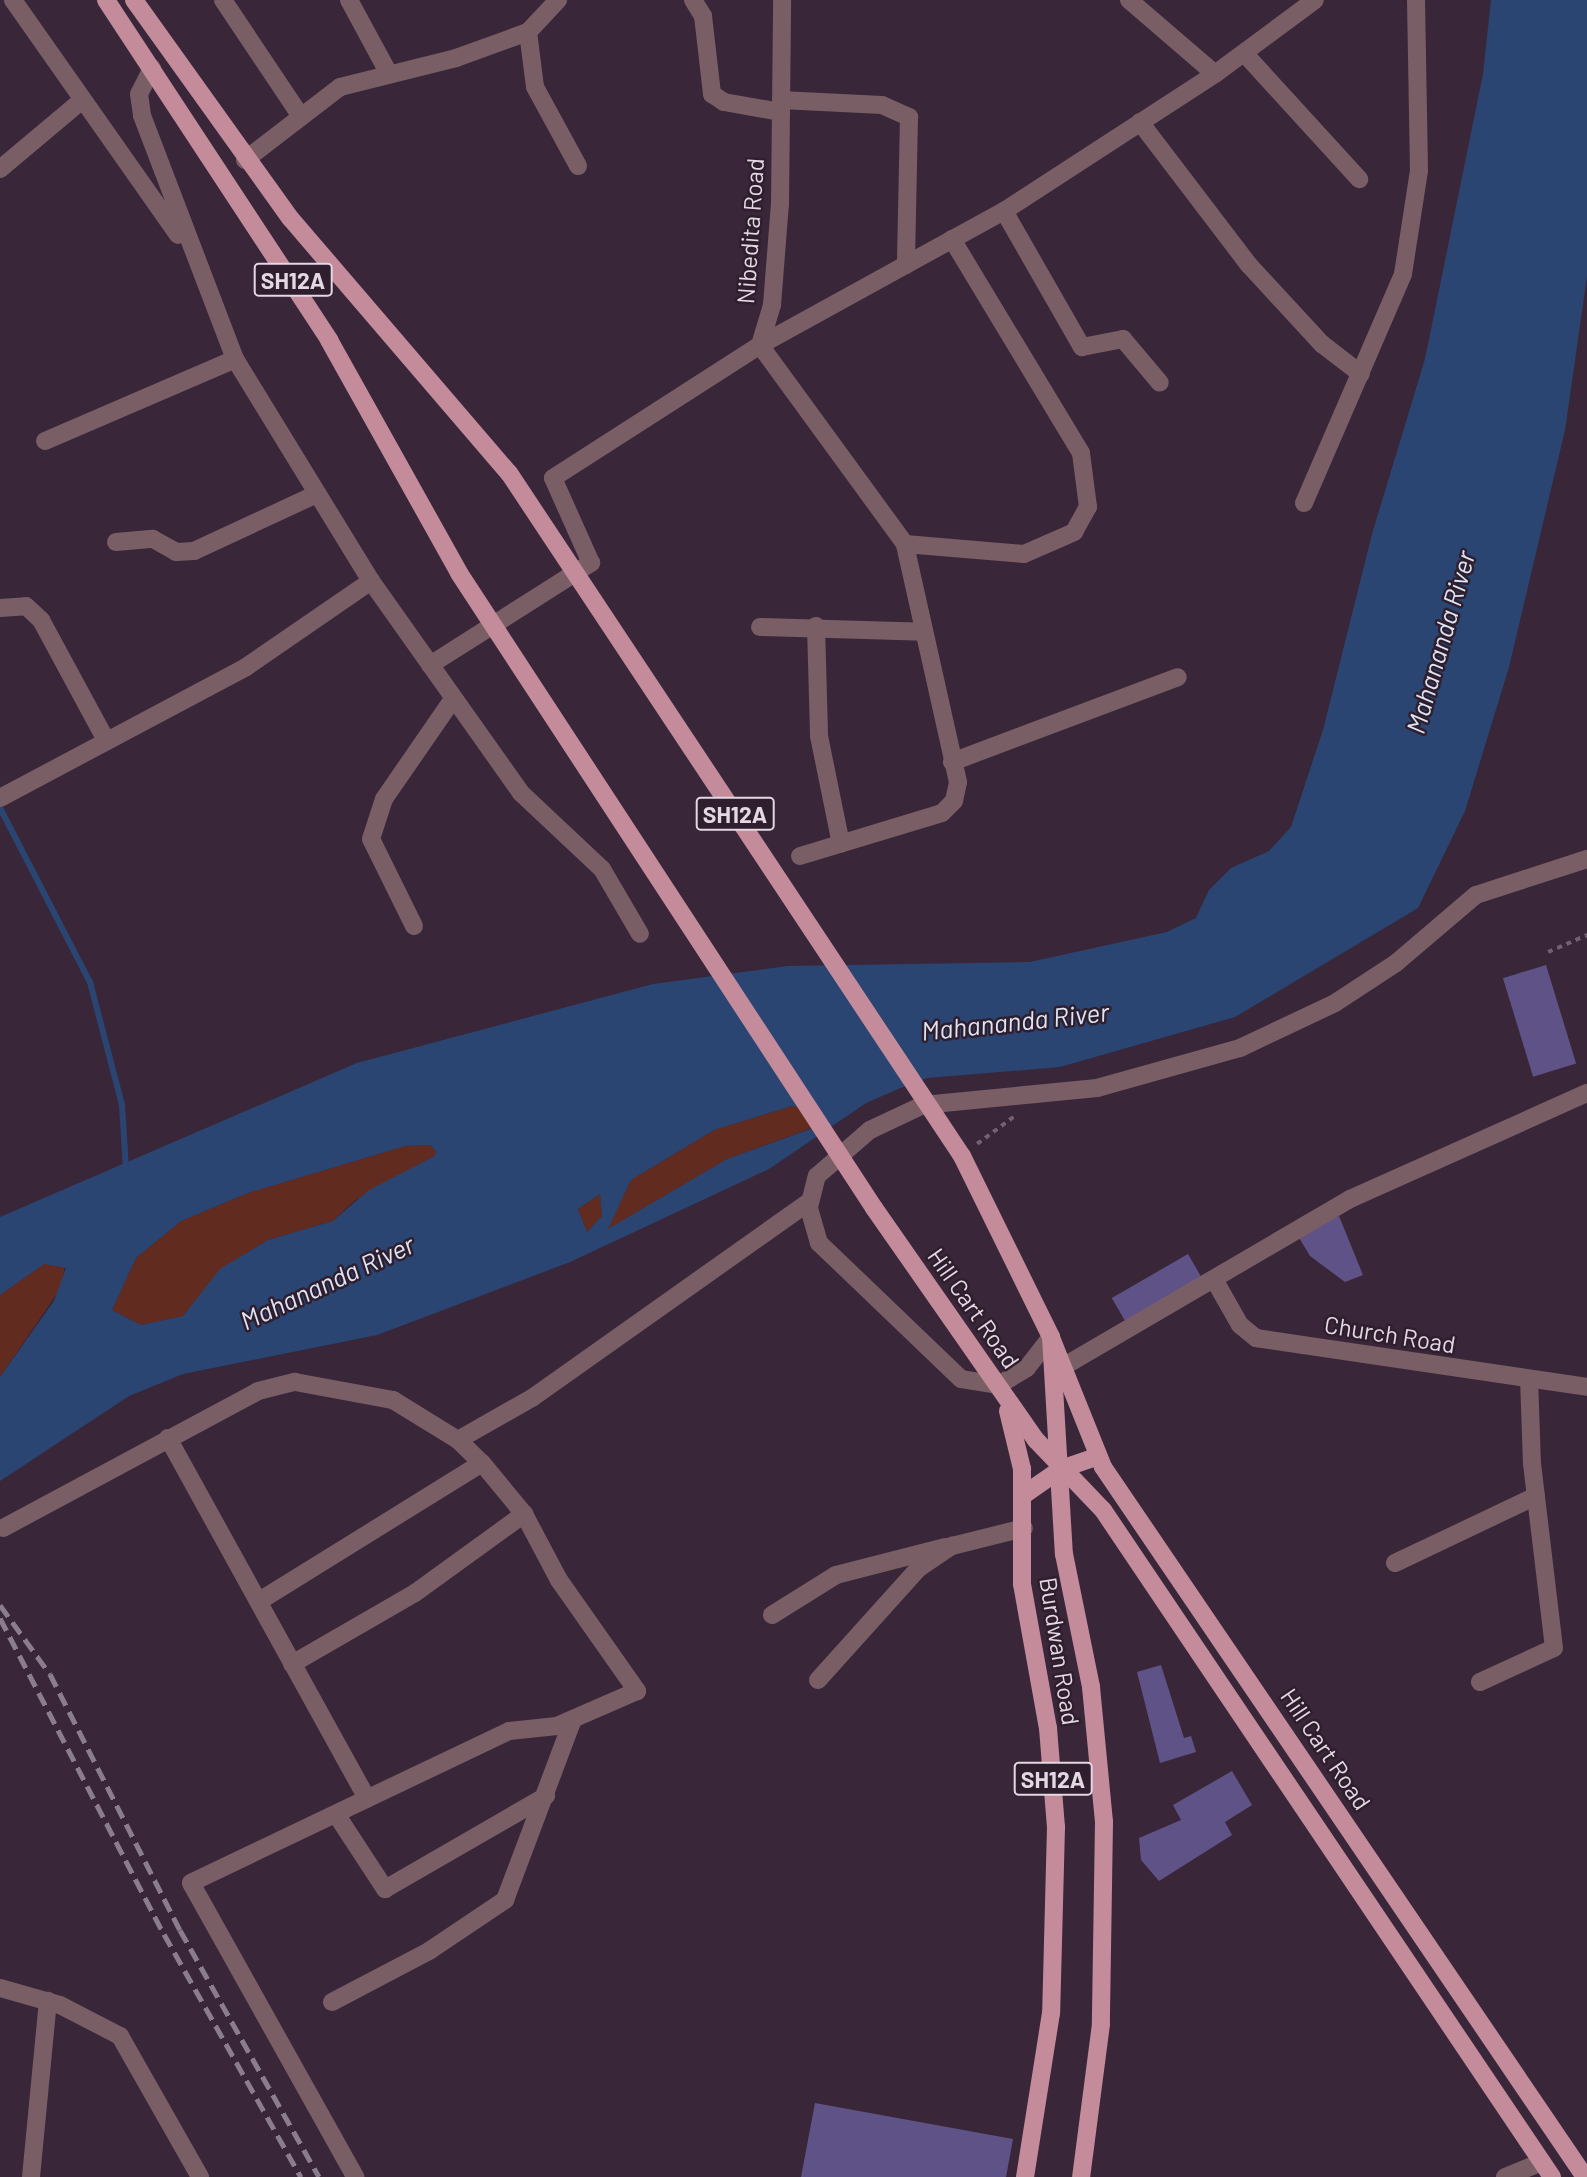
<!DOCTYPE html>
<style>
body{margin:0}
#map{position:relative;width:1587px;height:2177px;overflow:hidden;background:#392739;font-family:Barlow,sans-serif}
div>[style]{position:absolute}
.green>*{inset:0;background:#612b20}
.water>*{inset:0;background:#2b4573}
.stream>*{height:6px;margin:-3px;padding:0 3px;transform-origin:3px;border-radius:3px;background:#2b4573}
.building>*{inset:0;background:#5f5287;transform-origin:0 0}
.path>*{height:3.5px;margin-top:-1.75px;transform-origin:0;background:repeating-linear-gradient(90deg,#716171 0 5px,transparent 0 10px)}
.minor>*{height:18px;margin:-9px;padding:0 9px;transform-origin:9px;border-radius:9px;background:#7a5e65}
.major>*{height:18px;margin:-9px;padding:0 9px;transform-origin:9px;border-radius:9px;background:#c48b9b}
.rail>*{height:5px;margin-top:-2.5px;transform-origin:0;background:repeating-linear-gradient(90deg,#8c7d8c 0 14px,transparent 0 21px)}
.major-bridge>*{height:18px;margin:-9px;padding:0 9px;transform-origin:9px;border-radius:9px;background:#c48b9b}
span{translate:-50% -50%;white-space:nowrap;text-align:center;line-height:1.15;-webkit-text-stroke:5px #2f1e2e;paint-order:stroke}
.shield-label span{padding:2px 5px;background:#2f1e2e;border:2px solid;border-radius:5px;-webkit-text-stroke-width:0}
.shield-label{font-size:23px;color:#e4d8e3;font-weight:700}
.street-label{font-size:24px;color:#e4d8e3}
.water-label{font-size:26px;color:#dce5f4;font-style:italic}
</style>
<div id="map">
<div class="green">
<i style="clip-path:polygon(792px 1106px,816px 1110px,820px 1125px,727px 1159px,607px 1230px,631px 1180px,714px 1130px)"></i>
<i style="clip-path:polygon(430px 1145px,437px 1152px,433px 1157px,354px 1201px,333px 1221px,268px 1240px,220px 1270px,183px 1316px,141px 1325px,112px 1310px,136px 1258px,181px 1221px,248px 1193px,405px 1146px)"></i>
<i style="clip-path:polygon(600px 1194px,602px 1216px,587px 1232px,578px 1209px)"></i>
<i style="clip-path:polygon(44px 1263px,65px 1264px,62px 1286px,0 1377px,0 1295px)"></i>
</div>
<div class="water">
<i style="clip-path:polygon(evenodd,1491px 0,1587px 0,1587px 276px,1565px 430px,1509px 667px,1465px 811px,1418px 908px,1235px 1017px,1060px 1067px,927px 1078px,905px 1086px,866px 1103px,769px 1169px,570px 1262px,377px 1335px,183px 1374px,129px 1396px,0 1481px,0 1377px,54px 1301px,66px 1268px,44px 1264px,0 1295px,0 1217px,357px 1063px,653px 984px,788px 966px,1030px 962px,1167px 932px,1196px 918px,1209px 890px,1231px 868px,1269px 851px,1291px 827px,1323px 730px,1372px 534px,1425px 359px,1483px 74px,1491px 0,792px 1106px,815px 1110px,819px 1126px,727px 1159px,608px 1229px,631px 1180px,714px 1130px,792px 1106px,1491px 0,430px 1145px,437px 1152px,433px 1157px,369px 1190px,333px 1221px,268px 1240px,220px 1269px,183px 1316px,141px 1325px,112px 1310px,136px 1258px,181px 1221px,248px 1193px,405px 1146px,430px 1145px,1491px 0,600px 1194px,602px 1216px,587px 1232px,578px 1209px,600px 1194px)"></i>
</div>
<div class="stream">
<i style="left:0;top:808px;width:196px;rotate:62.7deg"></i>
<i style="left:90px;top:982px;width:127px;rotate:75.4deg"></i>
<i style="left:122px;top:1105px;width:63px;rotate:86.4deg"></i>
</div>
<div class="building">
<i style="left:1546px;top:965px;width:103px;height:45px;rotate:73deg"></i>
<i style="clip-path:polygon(1339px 1216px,1363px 1275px,1345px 1282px,1310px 1256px,1298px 1236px)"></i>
<i style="left:1188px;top:1254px;width:30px;height:88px;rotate:60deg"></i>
<i style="clip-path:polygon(1161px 1665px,1184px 1738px,1191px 1736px,1196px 1752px,1160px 1763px,1137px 1672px)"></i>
<i style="clip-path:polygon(1232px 1771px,1252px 1805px,1225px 1822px,1232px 1835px,1159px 1881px,1141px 1860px,1139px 1838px,1181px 1820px,1173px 1805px)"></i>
<i style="clip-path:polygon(815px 2103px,1013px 2139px,1006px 2177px,801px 2177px)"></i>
</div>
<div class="path">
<i style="left:1548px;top:952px;width:43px;rotate:-23.6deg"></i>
<i style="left:977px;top:1144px;width:49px;rotate:-36.6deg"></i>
</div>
<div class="minor">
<i style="left:13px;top:0;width:287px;rotate:54.9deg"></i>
<i style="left:223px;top:0;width:138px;rotate:56.2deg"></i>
<i style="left:349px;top:0;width:82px;rotate:61.6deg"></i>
<i style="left:693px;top:0;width:19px;rotate:58deg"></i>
<i style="left:703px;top:16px;width:79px;rotate:83.4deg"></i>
<i style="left:712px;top:94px;width:14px;rotate:34deg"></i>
<i style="left:724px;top:102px;width:58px;rotate:10deg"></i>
<i style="left:1129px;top:0;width:113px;rotate:40.7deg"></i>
<i style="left:528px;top:32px;width:55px;rotate:82.7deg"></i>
<i style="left:535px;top:87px;width:90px;rotate:61.4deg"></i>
<i style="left:1244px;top:53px;width:171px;rotate:47.6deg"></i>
<i style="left:781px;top:100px;width:101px;rotate:2.8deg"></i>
<i style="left:882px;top:105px;width:30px;rotate:24deg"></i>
<i style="left:909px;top:117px;width:148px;rotate:91.2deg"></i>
<i style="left:1140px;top:122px;width:180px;rotate:52.7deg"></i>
<i style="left:1249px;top:265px;width:108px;rotate:47.3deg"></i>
<i style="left:1322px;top:344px;width:49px;rotate:37.6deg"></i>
<i style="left:245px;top:160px;width:120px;rotate:-37.5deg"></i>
<i style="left:340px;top:87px;width:120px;rotate:-14deg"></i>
<i style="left:456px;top:58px;width:77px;rotate:-19.9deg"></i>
<i style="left:528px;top:32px;width:44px;rotate:-46.8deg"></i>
<i style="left:0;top:169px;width:106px;rotate:-40deg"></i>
<i style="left:1004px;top:211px;width:157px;rotate:60.2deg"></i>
<i style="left:1082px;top:347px;width:42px;rotate:-11deg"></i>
<i style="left:1123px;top:339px;width:57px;rotate:49.9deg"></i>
<i style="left:45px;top:441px;width:207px;rotate:-23.3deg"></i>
<i style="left:1304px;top:503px;width:249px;rotate:-66.6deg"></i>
<i style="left:1403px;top:274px;width:104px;rotate:-81.2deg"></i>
<i style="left:1419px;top:171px;width:171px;rotate:-91deg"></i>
<i style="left:116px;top:542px;width:37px;rotate:-5deg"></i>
<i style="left:153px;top:539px;width:26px;rotate:29deg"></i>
<i style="left:176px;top:552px;width:18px;rotate:-3deg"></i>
<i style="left:194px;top:551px;width:136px;rotate:-24.9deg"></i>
<i style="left:905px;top:544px;width:119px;rotate:4.8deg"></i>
<i style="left:1024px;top:554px;width:55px;rotate:-23.7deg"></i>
<i style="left:1074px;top:532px;width:29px;rotate:-61deg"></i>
<i style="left:1088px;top:507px;width:54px;rotate:-97.4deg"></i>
<i style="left:1081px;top:453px;width:250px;rotate:-121.1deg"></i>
<i style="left:371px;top:581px;width:260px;rotate:54.7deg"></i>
<i style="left:521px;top:793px;width:111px;rotate:43.2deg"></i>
<i style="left:602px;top:869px;width:75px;rotate:59.7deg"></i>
<i style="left:0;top:608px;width:26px;rotate:-4deg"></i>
<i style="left:26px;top:606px;width:21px;rotate:43deg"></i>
<i style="left:41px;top:620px;width:136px;rotate:61.6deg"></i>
<i style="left:816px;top:626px;width:110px;rotate:88.4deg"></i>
<i style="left:819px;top:736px;width:110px;rotate:78.5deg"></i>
<i style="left:760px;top:627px;width:164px;rotate:1.7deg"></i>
<i style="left:430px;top:665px;width:191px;rotate:-32.4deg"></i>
<i style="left:591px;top:563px;width:93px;rotate:-114.1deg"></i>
<i style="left:553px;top:478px;width:246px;rotate:-32.7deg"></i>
<i style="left:760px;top:345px;width:42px;rotate:-73.3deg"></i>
<i style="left:772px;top:305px;width:101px;rotate:-85.5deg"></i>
<i style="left:780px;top:204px;width:204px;rotate:-89.4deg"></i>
<i style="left:952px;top:762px;width:241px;rotate:-20.6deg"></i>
<i style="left:0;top:798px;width:279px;rotate:-28deg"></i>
<i style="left:246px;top:667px;width:152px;rotate:-34.5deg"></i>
<i style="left:371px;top:581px;width:260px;rotate:-121.5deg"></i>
<i style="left:235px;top:359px;width:261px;rotate:-110.9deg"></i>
<i style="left:142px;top:115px;width:21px;rotate:-98deg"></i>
<i style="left:139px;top:94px;width:29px;rotate:-63deg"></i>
<i style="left:800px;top:856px;width:148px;rotate:-16.8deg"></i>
<i style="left:942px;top:813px;width:17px;rotate:-45deg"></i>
<i style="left:954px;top:801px;width:19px;rotate:-78deg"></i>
<i style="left:958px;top:782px;width:244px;rotate:-102.6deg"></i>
<i style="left:905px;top:544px;width:246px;rotate:-126.1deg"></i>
<i style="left:760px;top:345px;width:278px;rotate:-28.8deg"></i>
<i style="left:1004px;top:211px;width:252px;rotate:-33deg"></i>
<i style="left:1215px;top:74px;width:124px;rotate:-36.5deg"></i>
<i style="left:414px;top:926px;width:97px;rotate:-116.3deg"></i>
<i style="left:371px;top:839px;width:42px;rotate:-72deg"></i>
<i style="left:384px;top:799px;width:121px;rotate:-55.4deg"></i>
<i style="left:1215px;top:1281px;width:51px;rotate:60.4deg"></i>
<i style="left:1240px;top:1325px;width:21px;rotate:39deg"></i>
<i style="left:1256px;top:1338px;width:335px;rotate:8.4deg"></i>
<i style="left:1051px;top:1337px;width:39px;rotate:128deg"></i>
<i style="left:1027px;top:1368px;width:33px;rotate:149deg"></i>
<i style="left:999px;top:1385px;width:38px;rotate:-171deg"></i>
<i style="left:961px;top:1379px;width:197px;rotate:-136.2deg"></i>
<i style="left:819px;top:1243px;width:37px;rotate:-106deg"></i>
<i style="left:809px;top:1207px;width:32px;rotate:-76deg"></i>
<i style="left:817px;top:1176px;width:70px;rotate:-41deg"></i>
<i style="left:870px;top:1130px;width:59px;rotate:-25.3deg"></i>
<i style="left:923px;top:1105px;width:175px;rotate:-5.6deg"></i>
<i style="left:1097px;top:1088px;width:148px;rotate:-15.6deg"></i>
<i style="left:1240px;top:1048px;width:105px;rotate:-25.3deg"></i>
<i style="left:1335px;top:1003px;width:73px;rotate:-33.3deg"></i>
<i style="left:1396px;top:963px;width:105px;rotate:-40.4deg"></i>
<i style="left:1476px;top:895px;width:117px;rotate:-18deg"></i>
<i style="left:1066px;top:1365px;width:329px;rotate:-30.3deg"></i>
<i style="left:1350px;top:1199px;width:260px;rotate:-24.1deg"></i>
<i style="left:168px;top:1438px;width:412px;rotate:61.1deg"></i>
<i style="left:458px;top:1440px;width:85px;rotate:-29.6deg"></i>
<i style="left:532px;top:1398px;width:339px;rotate:-35.3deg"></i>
<i style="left:3px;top:1528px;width:289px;rotate:-28.2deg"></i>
<i style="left:258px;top:1391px;width:38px;rotate:-14deg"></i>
<i style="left:295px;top:1382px;width:100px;rotate:10.4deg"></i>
<i style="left:393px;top:1400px;width:76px;rotate:31.6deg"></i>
<i style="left:458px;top:1440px;width:33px;rotate:44deg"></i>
<i style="left:482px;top:1463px;width:66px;rotate:50.5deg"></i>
<i style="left:524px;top:1514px;width:75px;rotate:62.1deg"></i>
<i style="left:559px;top:1580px;width:136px;rotate:54.9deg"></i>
<i style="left:637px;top:1691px;width:87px;rotate:156.4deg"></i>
<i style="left:557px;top:1726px;width:48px;rotate:174.1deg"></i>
<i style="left:509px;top:1731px;width:352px;rotate:154.5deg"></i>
<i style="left:191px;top:1883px;width:337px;rotate:60.8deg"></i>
<i style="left:1395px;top:1563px;width:156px;rotate:-25.4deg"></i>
<i style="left:261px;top:1600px;width:260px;rotate:-31.8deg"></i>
<i style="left:772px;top:1615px;width:75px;rotate:-32deg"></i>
<i style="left:836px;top:1575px;width:113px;rotate:-14.4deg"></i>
<i style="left:292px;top:1664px;width:142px;rotate:-30deg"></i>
<i style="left:415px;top:1593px;width:135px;rotate:-35.9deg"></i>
<i style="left:818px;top:1680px;width:151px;rotate:-48deg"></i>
<i style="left:919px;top:1568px;width:40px;rotate:-34deg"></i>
<i style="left:952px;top:1546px;width:74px;rotate:-14deg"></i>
<i style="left:1480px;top:1682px;width:81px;rotate:-24.7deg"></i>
<i style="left:1554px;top:1648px;width:185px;rotate:-96.8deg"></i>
<i style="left:1532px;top:1464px;width:84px;rotate:-92deg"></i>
<i style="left:336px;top:1814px;width:90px;rotate:56.8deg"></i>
<i style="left:385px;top:1889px;width:186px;rotate:-30deg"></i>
<i style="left:0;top:1988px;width:62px;rotate:15.8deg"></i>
<i style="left:60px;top:2005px;width:68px;rotate:27.3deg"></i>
<i style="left:120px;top:2036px;width:162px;rotate:60.4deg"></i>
<i style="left:332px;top:2002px;width:110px;rotate:-27.7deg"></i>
<i style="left:429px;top:1951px;width:92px;rotate:-33.9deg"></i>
<i style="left:505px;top:1900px;width:193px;rotate:-69.4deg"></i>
<i style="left:31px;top:2177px;width:177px;rotate:-84.5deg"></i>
<i style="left:1505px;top:2177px;width:40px;rotate:-22deg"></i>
</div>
<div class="major">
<i style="left:106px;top:0;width:407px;rotate:56.7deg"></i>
<i style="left:329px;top:340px;width:267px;rotate:60.8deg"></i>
<i style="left:134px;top:0;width:269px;rotate:54.4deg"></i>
<i style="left:291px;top:219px;width:335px;rotate:49.4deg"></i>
<i style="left:962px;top:1156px;width:202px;rotate:63.8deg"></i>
<i style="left:1051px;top:1337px;width:217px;rotate:86.6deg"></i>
<i style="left:1064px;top:1554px;width:136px;rotate:78.5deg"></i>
<i style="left:1091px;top:1687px;width:136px;rotate:84.5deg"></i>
<i style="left:1104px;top:1822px;width:202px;rotate:90.9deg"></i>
<i style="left:1101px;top:2024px;width:154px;rotate:97.4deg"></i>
<i style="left:874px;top:1208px;width:283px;rotate:55.1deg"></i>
<i style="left:1036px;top:1440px;width:97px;rotate:46.3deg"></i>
<i style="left:1103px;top:1510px;width:804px;rotate:56.05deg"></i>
<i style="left:1052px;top:1340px;width:137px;rotate:68.1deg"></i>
<i style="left:1103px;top:1467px;width:858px;rotate:55.83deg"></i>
<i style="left:1008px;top:1411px;width:60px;rotate:76.4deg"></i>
<i style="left:1022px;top:1469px;width:115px;rotate:90deg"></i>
<i style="left:1022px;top:1584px;width:146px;rotate:79.8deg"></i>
<i style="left:1048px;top:1728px;width:99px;rotate:85.4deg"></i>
<i style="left:1056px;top:1827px;width:186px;rotate:91.5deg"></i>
<i style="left:1051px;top:2013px;width:166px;rotate:99deg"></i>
<i style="left:1025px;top:1494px;width:44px;rotate:-34.8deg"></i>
<i style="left:1061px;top:1469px;width:37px;rotate:-19deg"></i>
</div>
<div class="rail">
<i style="left:0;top:1605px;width:85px;rotate:54.1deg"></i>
<i style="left:50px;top:1674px;width:287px;rotate:63.1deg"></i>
<i style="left:180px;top:1930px;width:283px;rotate:60.6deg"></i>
<i style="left:0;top:1618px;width:356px;rotate:62.6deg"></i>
<i style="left:164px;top:1934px;width:279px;rotate:60.6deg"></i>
</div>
<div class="major-bridge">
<i style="left:509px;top:473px;width:820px;rotate:56.45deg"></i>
<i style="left:459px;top:573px;width:759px;rotate:56.83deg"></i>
</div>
<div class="shield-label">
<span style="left:293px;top:280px">SH12A</span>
<span style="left:735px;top:814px">SH12A</span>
<span style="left:1053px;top:1779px">SH12A</span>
</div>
<div class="street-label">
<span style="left:750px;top:231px;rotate:-86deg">Nibedita Road</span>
<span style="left:974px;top:1308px;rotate:55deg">Hill Cart Road</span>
<span style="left:1390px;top:1334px;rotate:9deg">Church Road</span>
<span style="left:1060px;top:1651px;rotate:81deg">Burdwan Road</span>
<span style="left:1326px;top:1749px;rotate:56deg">Hill Cart Road</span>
</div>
<div class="water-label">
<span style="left:1440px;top:642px;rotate:-74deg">Mahananda River</span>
<span style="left:1015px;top:1021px;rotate:-6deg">Mahananda River</span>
<span style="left:327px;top:1282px;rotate:-25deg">Mahananda River</span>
</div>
</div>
